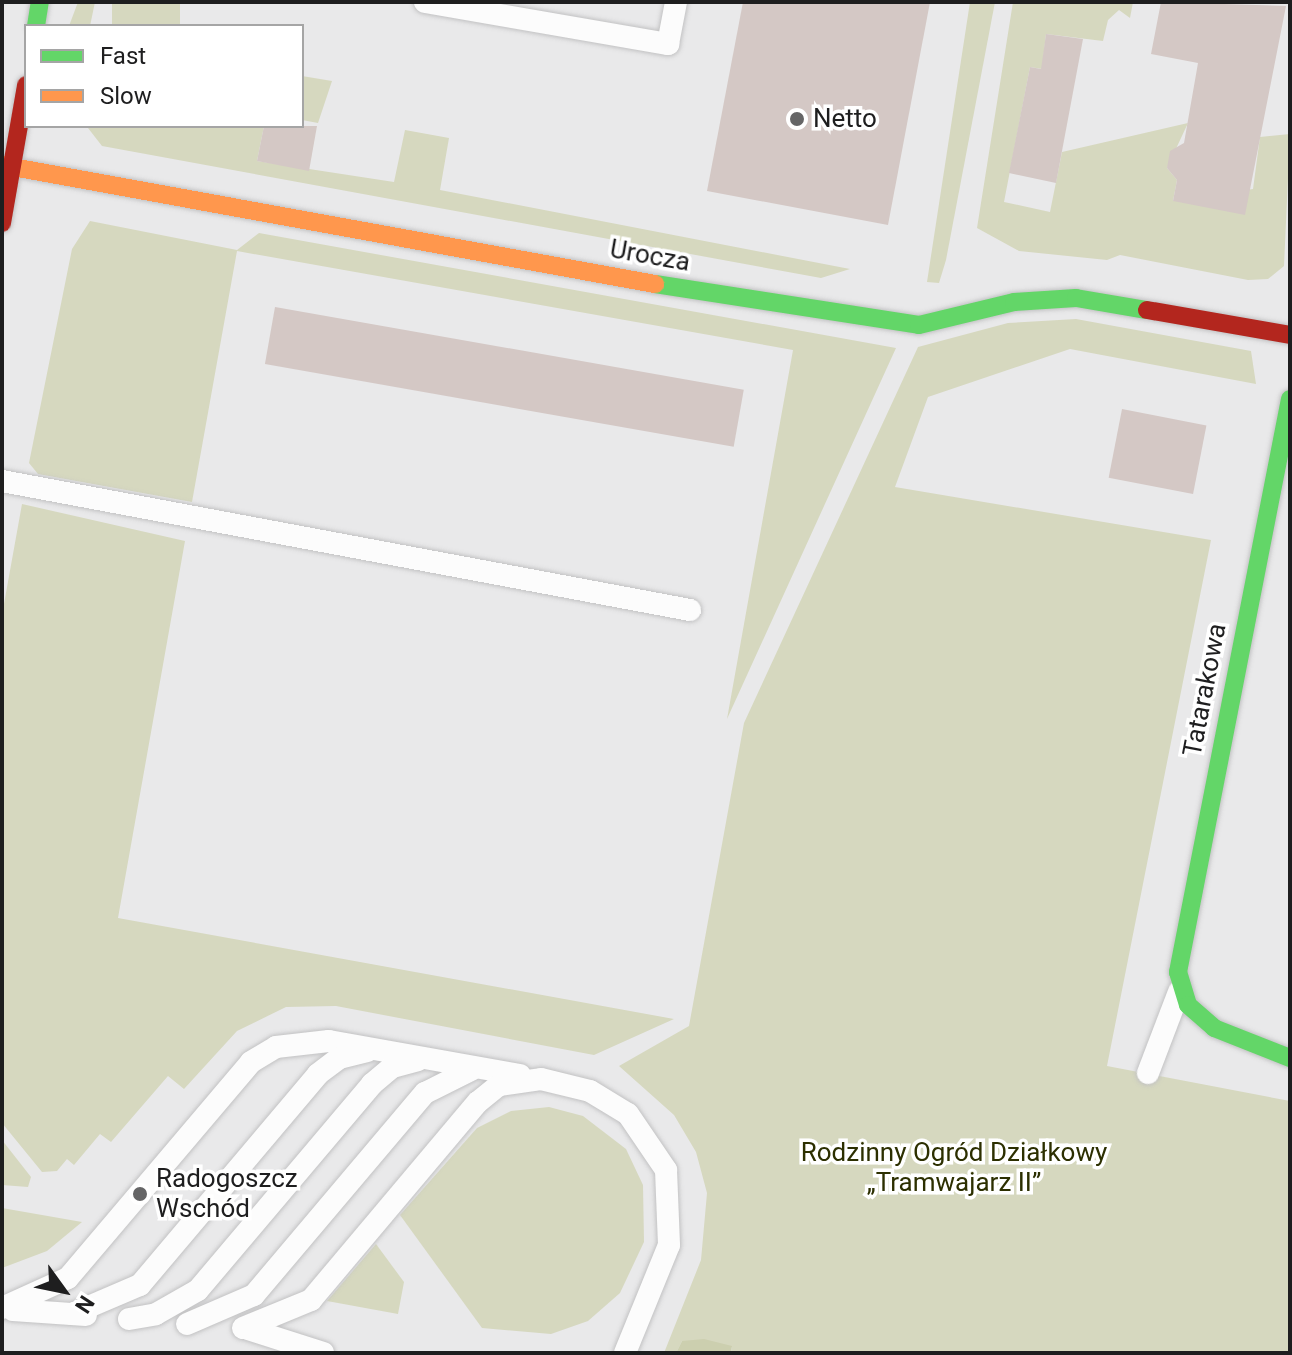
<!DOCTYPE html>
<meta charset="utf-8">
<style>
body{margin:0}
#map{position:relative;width:1292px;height:1355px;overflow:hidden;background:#e9e9ea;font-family:Roboto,sans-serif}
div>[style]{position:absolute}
.green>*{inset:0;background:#d6d8bf;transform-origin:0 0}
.forest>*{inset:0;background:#cccfaf}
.building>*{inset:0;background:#d4c8c5;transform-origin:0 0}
.roads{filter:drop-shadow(0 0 2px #c2c2c3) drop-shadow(0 0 2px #c2c2c3)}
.lane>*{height:22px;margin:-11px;padding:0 11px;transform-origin:11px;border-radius:11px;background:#fcfcfc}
.fast>*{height:18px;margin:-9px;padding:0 9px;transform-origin:9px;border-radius:9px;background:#63d668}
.slow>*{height:18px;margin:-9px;padding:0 9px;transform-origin:9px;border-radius:9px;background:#ff974d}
.jam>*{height:18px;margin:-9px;padding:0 9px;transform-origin:9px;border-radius:9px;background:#b3261e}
.dots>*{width:22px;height:22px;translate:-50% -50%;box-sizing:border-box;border:4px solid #fff;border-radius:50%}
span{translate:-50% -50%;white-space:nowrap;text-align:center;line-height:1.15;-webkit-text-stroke:7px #fff;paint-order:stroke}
.poi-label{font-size:26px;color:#1e1e1f}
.left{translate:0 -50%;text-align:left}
.street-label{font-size:26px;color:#1e1e1f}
.park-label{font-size:26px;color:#2c2f00}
.frame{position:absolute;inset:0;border:4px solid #1e1e1f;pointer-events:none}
.legend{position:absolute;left:24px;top:24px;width:280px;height:104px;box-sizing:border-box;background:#fff;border:2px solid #a5a5a5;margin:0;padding:10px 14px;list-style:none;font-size:24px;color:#1e1e1f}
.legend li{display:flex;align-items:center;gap:16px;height:40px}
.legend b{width:40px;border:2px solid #a5a5a5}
.north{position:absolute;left:24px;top:1251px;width:80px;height:80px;-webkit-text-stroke:6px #fff;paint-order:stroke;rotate:123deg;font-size:22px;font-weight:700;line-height:32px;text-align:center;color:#1e1e1f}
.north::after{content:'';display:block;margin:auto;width:28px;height:36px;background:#1e1e1f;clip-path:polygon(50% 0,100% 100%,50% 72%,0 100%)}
</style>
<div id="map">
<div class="green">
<i style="clip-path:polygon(78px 2px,95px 2px,90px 26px,69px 26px)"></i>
<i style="left:112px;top:2px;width:68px;height:25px"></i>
<i style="clip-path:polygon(970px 2px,995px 2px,946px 260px,939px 283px,927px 282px)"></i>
<i style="clip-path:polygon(1013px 2px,1133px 2px,1130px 18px,1119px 10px,1108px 20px,1103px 41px,1046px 34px,1042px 69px,1030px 67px,1004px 202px,1050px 212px,1062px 152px,1188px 123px,1167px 168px,1177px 180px,1173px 201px,1253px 189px,1260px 137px,1290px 134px,1284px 266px,1268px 279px,1248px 280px,1120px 255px,1107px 260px,1019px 251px,977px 228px)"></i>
<i style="clip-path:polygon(302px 76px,332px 81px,318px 123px,302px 120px)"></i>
<i style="clip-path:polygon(264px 126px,257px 161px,394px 182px,405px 130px,449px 138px,440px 190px,850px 269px,821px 278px,102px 146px,88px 128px)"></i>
<i style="clip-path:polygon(90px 221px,237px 250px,259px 233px,896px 348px,727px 719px,793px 350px,237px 251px,192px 502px,38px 474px,29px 463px,72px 249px)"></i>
<i style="clip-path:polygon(1076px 319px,1251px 351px,1256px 384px,1070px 349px,928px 397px,895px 487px,1211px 540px,1107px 1066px,1290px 1101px,1290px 1353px,731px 1353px,732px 1347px,682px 1341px,676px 1353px,664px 1353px,701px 1260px,707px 1193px,696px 1152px,674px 1115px,619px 1066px,689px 1026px,744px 723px,918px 347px,1008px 323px)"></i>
<i style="clip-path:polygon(22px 504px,185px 541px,118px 918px,674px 1019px,594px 1055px,336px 1006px,286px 1007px,237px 1031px,184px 1089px,168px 1076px,111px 1142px,100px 1134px,74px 1165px,67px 1159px,57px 1171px,42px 1172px,2px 1123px,2px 615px)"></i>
<i style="clip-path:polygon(549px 1107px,583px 1116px,626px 1149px,643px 1185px,644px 1242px,620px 1293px,588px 1321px,551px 1334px,482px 1328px,400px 1215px,477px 1128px,511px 1111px)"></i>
<i style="clip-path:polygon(2px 1140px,31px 1177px,28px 1187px,2px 1185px)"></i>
<i style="clip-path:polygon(2px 1208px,82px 1222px,47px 1251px,2px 1268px)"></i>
<i style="clip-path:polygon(376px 1244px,404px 1282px,398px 1314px,327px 1301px)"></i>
</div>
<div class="forest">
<i style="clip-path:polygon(704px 1339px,732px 1346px,731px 1353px,676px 1353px,682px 1341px)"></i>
</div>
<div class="building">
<i style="clip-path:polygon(743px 2px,930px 2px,888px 225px,707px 191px)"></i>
<i style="clip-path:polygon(1161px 2px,1286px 6px,1245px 215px,1173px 201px,1177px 180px,1167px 168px,1170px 151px,1184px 143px,1198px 63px,1151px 54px)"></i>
<i style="clip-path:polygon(1046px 34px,1083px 39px,1056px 183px,1009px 173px,1030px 67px,1041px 69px)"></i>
<i style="clip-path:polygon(264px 126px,317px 126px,309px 171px,257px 161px)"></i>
<i style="left:275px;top:307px;width:476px;height:58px;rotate:10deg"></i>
<i style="left:1122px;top:409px;width:86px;height:70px;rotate:11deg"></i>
</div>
<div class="roads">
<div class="lane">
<i style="left:425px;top:2px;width:247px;rotate:9.8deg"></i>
<i style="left:668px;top:44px;width:43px;rotate:-79.2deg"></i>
<i style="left:2px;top:481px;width:700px;rotate:10.62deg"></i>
<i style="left:1148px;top:1073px;width:87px;rotate:-69.1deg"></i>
<i style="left:2px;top:1308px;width:72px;rotate:-24.4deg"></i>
<i style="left:68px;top:1278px;width:283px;rotate:-49.7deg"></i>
<i style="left:251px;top:1062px;width:29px;rotate:-31deg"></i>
<i style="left:276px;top:1047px;width:53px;rotate:-6.5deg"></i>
<i style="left:329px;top:1041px;width:194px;rotate:10.1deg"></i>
<i style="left:13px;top:1310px;width:73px;rotate:3.9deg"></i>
<i style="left:72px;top:1314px;width:74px;rotate:-23.1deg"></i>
<i style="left:140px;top:1285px;width:276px;rotate:-49.8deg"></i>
<i style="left:318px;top:1074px;width:26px;rotate:-37deg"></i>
<i style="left:339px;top:1058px;width:29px;rotate:-14deg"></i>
<i style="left:129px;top:1319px;width:27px;rotate:-10deg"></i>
<i style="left:156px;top:1314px;width:48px;rotate:-29.7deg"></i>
<i style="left:198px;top:1290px;width:270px;rotate:-49.8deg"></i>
<i style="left:372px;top:1084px;width:26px;rotate:-40deg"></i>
<i style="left:392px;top:1067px;width:27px;rotate:-15deg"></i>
<i style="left:187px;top:1324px;width:73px;rotate:-23.4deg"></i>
<i style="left:254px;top:1295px;width:265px;rotate:-49.8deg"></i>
<i style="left:425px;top:1093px;width:51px;rotate:-26.6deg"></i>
<i style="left:243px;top:1328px;width:74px;rotate:-22.4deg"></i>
<i style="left:311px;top:1300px;width:259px;rotate:-49.9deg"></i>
<i style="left:478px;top:1102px;width:27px;rotate:-39deg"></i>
<i style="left:499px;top:1085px;width:42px;rotate:-8.1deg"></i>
<i style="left:541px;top:1079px;width:50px;rotate:13.8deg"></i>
<i style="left:590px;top:1091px;width:44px;rotate:31.2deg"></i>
<i style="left:628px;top:1114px;width:68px;rotate:55.8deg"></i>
<i style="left:666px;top:1170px;width:75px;rotate:87.7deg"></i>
<i style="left:669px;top:1245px;width:117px;rotate:112.2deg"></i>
<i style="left:248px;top:1329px;width:79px;rotate:17.7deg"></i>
</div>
<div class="fast">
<i style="left:36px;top:26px;width:24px;rotate:-81deg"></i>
<i style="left:655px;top:284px;width:267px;rotate:8.8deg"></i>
<i style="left:919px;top:325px;width:98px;rotate:-13.6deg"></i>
<i style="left:1014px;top:302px;width:62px;rotate:-3.7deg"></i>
<i style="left:1076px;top:298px;width:72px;rotate:9.6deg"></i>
<i style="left:1290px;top:399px;width:584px;rotate:101.06deg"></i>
<i style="left:1178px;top:972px;width:34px;rotate:73deg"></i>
<i style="left:1188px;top:1005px;width:35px;rotate:41deg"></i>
<i style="left:1214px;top:1028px;width:82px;rotate:21.5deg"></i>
</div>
<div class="slow">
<i style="left:2px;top:165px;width:664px;rotate:10.33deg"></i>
</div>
<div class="jam">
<i style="left:2px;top:223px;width:140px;rotate:-80.1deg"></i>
<i style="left:1147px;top:310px;width:145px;rotate:9.9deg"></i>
</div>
</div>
<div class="dots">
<i style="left:797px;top:119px;background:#656566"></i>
<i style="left:140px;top:1194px;background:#656566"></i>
</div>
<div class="poi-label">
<span class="left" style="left:813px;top:119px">Netto</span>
<span class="left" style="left:156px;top:1194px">Radogoszcz<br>Wschód</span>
</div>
<div class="street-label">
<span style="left:650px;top:256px;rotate:10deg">Urocza</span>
<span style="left:1205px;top:690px;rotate:-79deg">Tatarakowa</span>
</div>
<div class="park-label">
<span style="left:954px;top:1168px">Rodzinny Ogród Działkowy<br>„Tramwajarz II”</span>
</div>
<div class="frame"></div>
<ul class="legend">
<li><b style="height:10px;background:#63d668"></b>Fast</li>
<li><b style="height:10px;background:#ff974d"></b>Slow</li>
</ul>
<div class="north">N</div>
</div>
